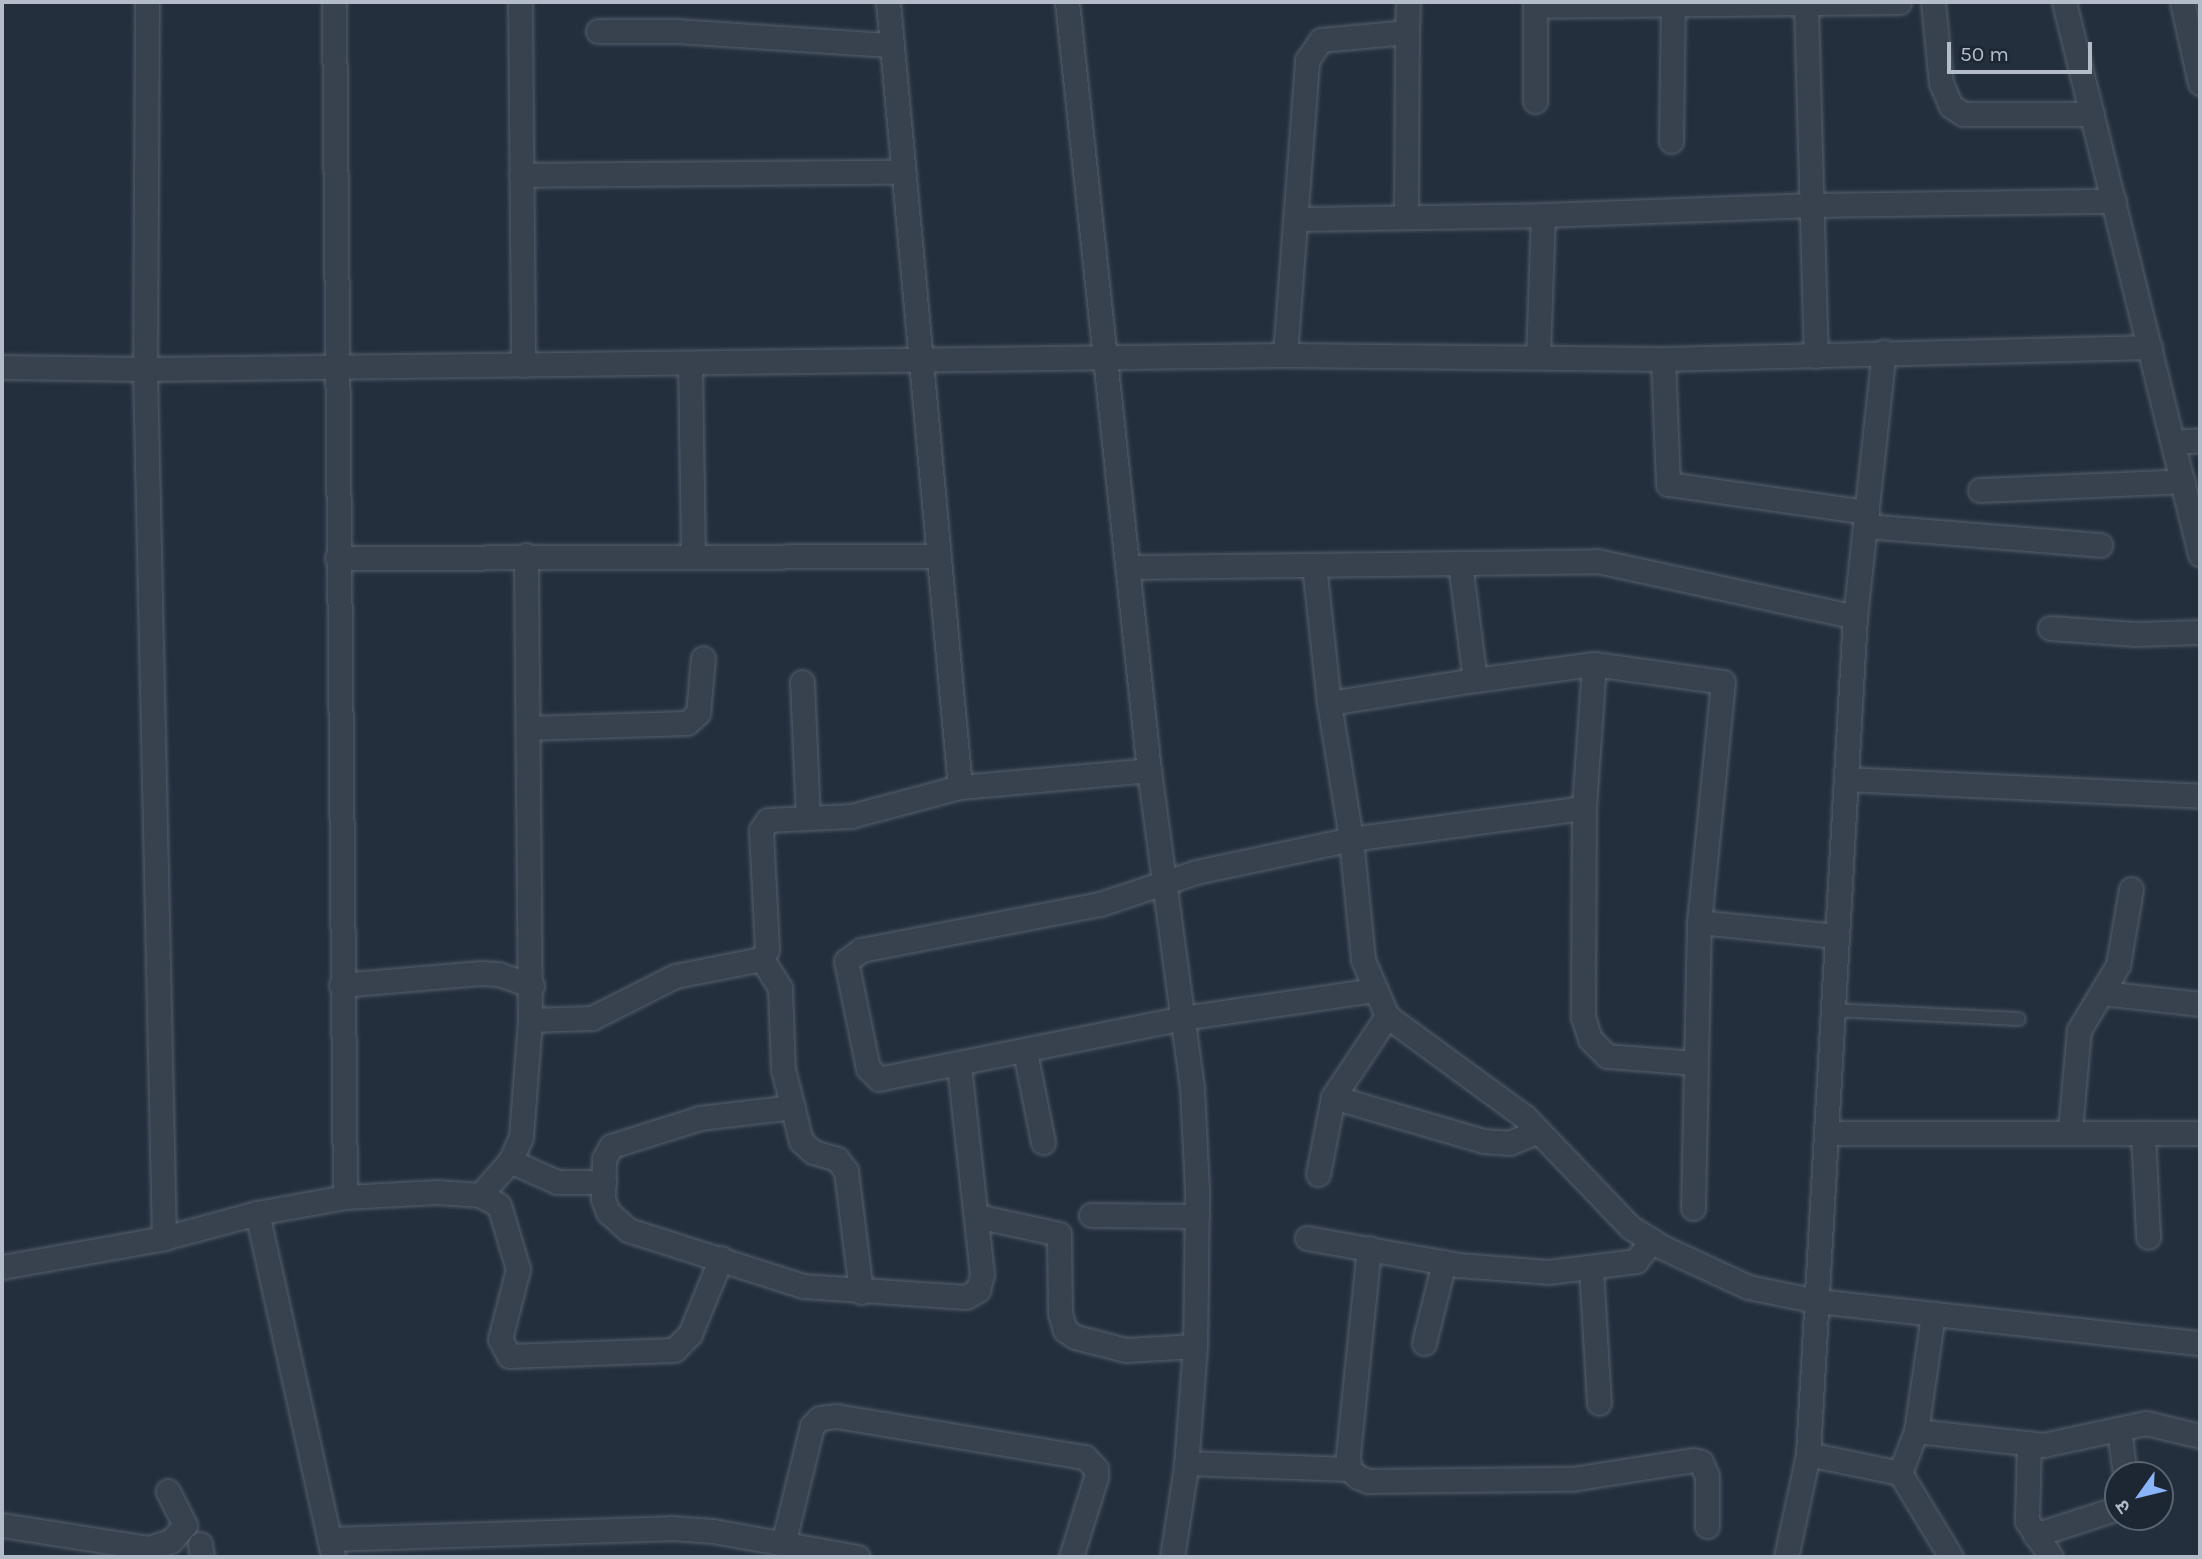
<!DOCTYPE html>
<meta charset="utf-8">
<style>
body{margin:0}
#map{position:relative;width:2202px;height:1559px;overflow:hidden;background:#242f3e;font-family:Karla,"Noto Sans Devanagari",sans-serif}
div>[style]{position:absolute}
.roads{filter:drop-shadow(0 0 2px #565f6c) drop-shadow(0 0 2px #565f6c)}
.lane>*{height:12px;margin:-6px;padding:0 6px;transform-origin:6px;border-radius:6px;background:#38414e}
.street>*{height:23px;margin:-11.5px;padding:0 11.5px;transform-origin:11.5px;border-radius:11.5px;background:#38414e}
span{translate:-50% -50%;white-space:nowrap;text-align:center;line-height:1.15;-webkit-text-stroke:7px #1d2633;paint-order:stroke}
.frame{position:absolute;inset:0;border:4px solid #b4bcc9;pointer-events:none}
.north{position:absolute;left:2104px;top:1461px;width:70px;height:70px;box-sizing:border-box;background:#1d2633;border:2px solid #59626f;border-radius:50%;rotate:236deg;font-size:19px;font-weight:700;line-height:28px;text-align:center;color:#b4bcc9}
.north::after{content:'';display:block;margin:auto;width:24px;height:32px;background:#8ab4f8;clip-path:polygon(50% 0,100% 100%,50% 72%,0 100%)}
.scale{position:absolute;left:1947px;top:42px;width:145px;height:32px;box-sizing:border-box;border:4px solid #b4bcc9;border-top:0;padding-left:9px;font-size:21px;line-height:24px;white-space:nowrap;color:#b4bcc9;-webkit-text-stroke:5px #1d2633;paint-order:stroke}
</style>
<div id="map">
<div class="roads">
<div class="lane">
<i style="left:1833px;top:1010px;width:186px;rotate:2.8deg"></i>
</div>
<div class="street">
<i style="left:147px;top:2px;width:367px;rotate:90.3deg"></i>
<i style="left:145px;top:369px;width:869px;rotate:88.75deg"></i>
<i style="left:520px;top:2px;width:363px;rotate:89.5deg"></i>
<i style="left:888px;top:2px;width:788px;rotate:84.76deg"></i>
<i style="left:1067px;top:2px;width:772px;rotate:83.91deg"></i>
<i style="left:1149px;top:770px;width:321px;rotate:82.3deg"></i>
<i style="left:1192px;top:1088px;width:104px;rotate:87.2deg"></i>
<i style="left:1197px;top:1192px;width:154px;rotate:90.7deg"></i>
<i style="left:1195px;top:1346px;width:121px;rotate:94.3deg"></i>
<i style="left:1186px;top:1467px;width:91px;rotate:98.8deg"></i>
<i style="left:1933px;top:2px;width:81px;rotate:84.4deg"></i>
<i style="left:1941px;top:83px;width:25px;rotate:67deg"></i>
<i style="left:1951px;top:106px;width:14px;rotate:34deg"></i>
<i style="left:1963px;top:114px;width:129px"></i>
<i style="left:2064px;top:2px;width:569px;rotate:76.16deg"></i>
<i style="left:2182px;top:2px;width:83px;rotate:77.5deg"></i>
<i style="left:1806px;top:5px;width:351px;rotate:88.4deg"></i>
<i style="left:598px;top:31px;width:79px"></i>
<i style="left:677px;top:31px;width:213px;rotate:3.8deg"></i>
<i style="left:1407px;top:32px;width:30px;rotate:-88deg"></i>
<i style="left:1535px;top:101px;width:95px;rotate:-90deg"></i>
<i style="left:1535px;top:6px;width:364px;rotate:-0.6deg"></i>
<i style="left:1671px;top:141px;width:136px;rotate:-89.2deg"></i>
<i style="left:521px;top:175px;width:381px;rotate:-0.5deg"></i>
<i style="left:1297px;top:219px;width:246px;rotate:-0.9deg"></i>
<i style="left:1285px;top:355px;width:296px;rotate:-85.7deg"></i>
<i style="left:1307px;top:60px;width:24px;rotate:-55deg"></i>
<i style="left:1321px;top:40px;width:86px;rotate:-5.3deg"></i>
<i style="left:1407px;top:32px;width:185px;rotate:90.3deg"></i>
<i style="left:1538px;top:357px;width:142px;rotate:-88deg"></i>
<i style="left:1543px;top:215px;width:270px;rotate:-2.1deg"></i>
<i style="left:1813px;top:205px;width:301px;rotate:-0.8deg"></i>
<i style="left:1663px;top:359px;width:125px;rotate:87.7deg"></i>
<i style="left:1668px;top:484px;width:201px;rotate:8deg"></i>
<i style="left:690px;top:363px;width:192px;rotate:89.1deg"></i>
<i style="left:2px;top:367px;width:143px;rotate:0.8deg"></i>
<i style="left:145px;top:369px;width:1140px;rotate:-0.7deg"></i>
<i style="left:1285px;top:355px;width:378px;rotate:0.6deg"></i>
<i style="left:1663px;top:359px;width:487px;rotate:-1.4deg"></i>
<i style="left:2174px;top:442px;width:26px;rotate:-4deg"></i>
<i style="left:1980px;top:490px;width:203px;rotate:-2.5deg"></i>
<i style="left:1865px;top:526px;width:236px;rotate:4.6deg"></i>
<i style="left:337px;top:558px;width:601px;rotate:-0.19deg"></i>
<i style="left:1460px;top:563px;width:118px;rotate:82.7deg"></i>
<i style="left:1475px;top:680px;width:120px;rotate:-7.7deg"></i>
<i style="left:1594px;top:664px;width:130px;rotate:7.9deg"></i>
<i style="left:1723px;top:682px;width:241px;rotate:95.7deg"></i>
<i style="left:1699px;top:922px;width:139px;rotate:5.8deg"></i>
<i style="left:1314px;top:565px;width:139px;rotate:83.8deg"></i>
<i style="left:1329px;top:703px;width:148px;rotate:-9deg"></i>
<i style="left:1128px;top:567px;width:469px;rotate:-0.7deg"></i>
<i style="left:1597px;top:561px;width:264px;rotate:12.2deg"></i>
<i style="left:2050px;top:628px;width:86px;rotate:4deg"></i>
<i style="left:2136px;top:634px;width:64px;rotate:-1.8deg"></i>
<i style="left:1594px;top:664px;width:144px;rotate:94deg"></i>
<i style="left:1584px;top:808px;width:209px;rotate:90.3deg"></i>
<i style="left:1583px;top:1017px;width:23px;rotate:72deg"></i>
<i style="left:1590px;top:1039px;width:24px;rotate:45deg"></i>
<i style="left:1607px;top:1056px;width:88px;rotate:4.5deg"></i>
<i style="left:802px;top:682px;width:135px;rotate:87.5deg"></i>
<i style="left:1329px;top:703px;width:138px;rotate:80.8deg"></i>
<i style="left:1351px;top:839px;width:235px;rotate:-7.6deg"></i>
<i style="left:528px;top:728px;width:159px;rotate:-1.8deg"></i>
<i style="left:687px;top:723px;width:15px;rotate:-42deg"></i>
<i style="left:698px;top:713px;width:55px;rotate:-84.8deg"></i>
<i style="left:1846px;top:779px;width:354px;rotate:2.7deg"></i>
<i style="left:762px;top:959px;width:34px;rotate:58deg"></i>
<i style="left:780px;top:988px;width:81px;rotate:87.9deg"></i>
<i style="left:783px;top:1069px;width:74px;rotate:76deg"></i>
<i style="left:801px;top:1141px;width:16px;rotate:43deg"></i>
<i style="left:813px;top:1152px;width:25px;rotate:16deg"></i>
<i style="left:837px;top:1159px;width:15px;rotate:53deg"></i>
<i style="left:846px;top:1171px;width:122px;rotate:82.9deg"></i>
<i style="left:341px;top:985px;width:140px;rotate:-4.9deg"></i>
<i style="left:480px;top:973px;width:18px;rotate:3deg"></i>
<i style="left:498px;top:974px;width:36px;rotate:19deg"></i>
<i style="left:1374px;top:990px;width:193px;rotate:171.7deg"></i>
<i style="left:1183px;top:1018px;width:310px;rotate:168.7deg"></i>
<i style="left:879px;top:1079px;width:16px;rotate:-135deg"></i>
<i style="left:868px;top:1068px;width:109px;rotate:-101.6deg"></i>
<i style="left:846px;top:961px;width:19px;rotate:-36deg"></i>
<i style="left:861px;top:950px;width:243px;rotate:-10.9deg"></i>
<i style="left:1100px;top:904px;width:101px;rotate:-18.4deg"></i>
<i style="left:1196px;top:872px;width:158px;rotate:-12deg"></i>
<i style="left:1351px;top:839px;width:122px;rotate:84.3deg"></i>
<i style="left:1363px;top:960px;width:61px;rotate:66.8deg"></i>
<i style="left:1387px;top:1016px;width:171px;rotate:36.2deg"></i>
<i style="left:1525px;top:1117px;width:152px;rotate:46.3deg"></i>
<i style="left:1630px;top:1227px;width:38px;rotate:32deg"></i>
<i style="left:1662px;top:1247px;width:95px;rotate:24.9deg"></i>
<i style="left:1748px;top:1287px;width:70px;rotate:11.5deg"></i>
<i style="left:1817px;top:1301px;width:385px;rotate:6.3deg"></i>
<i style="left:2102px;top:993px;width:99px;rotate:6.4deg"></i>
<i style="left:530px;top:1020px;width:62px;rotate:-1.8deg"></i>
<i style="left:592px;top:1018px;width:93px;rotate:-26.8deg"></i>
<i style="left:675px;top:976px;width:89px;rotate:-11.1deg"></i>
<i style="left:762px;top:959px;width:11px;rotate:-63deg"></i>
<i style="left:767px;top:949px;width:119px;rotate:-92.9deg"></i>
<i style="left:761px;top:830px;width:12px;rotate:-55deg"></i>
<i style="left:768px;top:820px;width:83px;rotate:-2.8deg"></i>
<i style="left:851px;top:816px;width:113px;rotate:-14.9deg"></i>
<i style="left:960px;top:787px;width:190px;rotate:-5.1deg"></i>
<i style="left:1025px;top:1052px;width:92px;rotate:78.7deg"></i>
<i style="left:1333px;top:1097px;width:156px;rotate:16.3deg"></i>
<i style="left:1483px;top:1141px;width:26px;rotate:4deg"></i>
<i style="left:1509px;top:1143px;width:32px;rotate:-22deg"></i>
<i style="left:793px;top:1107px;width:94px;rotate:173.3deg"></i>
<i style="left:700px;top:1118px;width:93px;rotate:162.5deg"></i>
<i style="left:611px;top:1146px;width:15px;rotate:118deg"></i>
<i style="left:604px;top:1159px;width:40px;rotate:91.4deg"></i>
<i style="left:603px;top:1199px;width:14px;rotate:69deg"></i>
<i style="left:608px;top:1212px;width:27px;rotate:42deg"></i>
<i style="left:628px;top:1230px;width:184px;rotate:17.7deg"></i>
<i style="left:803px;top:1286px;width:163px;rotate:3.9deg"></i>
<i style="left:966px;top:1297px;width:14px;rotate:-30deg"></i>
<i style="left:978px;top:1290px;width:16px;rotate:-76deg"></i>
<i style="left:982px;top:1274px;width:210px;rotate:-96.3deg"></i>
<i style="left:2070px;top:1130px;width:100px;rotate:-84.9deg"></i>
<i style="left:2079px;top:1030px;width:76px;rotate:-59deg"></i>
<i style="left:2118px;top:965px;width:77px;rotate:-80.3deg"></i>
<i style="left:1826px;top:1133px;width:374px"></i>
<i style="left:2143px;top:1133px;width:104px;rotate:87.2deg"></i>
<i style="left:510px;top:1161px;width:51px;rotate:24.1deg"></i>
<i style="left:557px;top:1182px;width:47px"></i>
<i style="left:1318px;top:1174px;width:78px;rotate:-79deg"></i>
<i style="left:1333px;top:1097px;width:97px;rotate:-56.3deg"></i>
<i style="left:480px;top:1195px;width:45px;rotate:-48.6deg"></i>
<i style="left:510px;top:1161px;width:26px;rotate:-65deg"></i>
<i style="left:521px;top:1137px;width:117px;rotate:-85.6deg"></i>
<i style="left:530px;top:1020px;width:465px;rotate:-90.5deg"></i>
<i style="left:345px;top:1197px;width:92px;rotate:-3.1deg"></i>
<i style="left:437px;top:1192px;width:43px;rotate:4deg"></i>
<i style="left:480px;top:1195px;width:21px;rotate:28deg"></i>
<i style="left:499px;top:1205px;width:67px;rotate:73.5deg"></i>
<i style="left:518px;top:1269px;width:72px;rotate:104.4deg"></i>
<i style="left:500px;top:1339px;width:19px;rotate:62deg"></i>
<i style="left:509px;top:1356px;width:165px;rotate:-2.1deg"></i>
<i style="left:674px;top:1350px;width:23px;rotate:-45deg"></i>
<i style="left:690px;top:1334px;width:82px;rotate:-67.8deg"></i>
<i style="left:1693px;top:1208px;width:286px;rotate:-88.8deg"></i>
<i style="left:257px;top:1213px;width:352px;rotate:77.5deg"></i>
<i style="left:1091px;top:1215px;width:106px;rotate:0.5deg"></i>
<i style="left:977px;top:1216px;width:84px;rotate:12.4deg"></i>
<i style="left:1059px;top:1234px;width:79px;rotate:89.3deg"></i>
<i style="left:1060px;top:1313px;width:18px;rotate:74deg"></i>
<i style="left:1065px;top:1330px;width:12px;rotate:35deg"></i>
<i style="left:1075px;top:1337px;width:53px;rotate:14.3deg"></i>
<i style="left:1126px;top:1350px;width:69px;rotate:-3.3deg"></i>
<i style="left:1307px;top:1238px;width:153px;rotate:10.1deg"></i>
<i style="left:1458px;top:1265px;width:90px;rotate:4.4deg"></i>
<i style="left:1548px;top:1272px;width:89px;rotate:-7.1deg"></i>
<i style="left:1636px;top:1261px;width:26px;rotate:-53deg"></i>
<i style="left:1369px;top:1248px;width:207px;rotate:95.8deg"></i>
<i style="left:1348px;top:1454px;width:15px;rotate:86deg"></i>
<i style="left:1349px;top:1469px;width:12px;rotate:42deg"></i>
<i style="left:1358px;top:1477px;width:11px;rotate:22deg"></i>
<i style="left:1368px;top:1481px;width:204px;rotate:-0.6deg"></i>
<i style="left:1572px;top:1479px;width:122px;rotate:-8.9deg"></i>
<i style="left:1693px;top:1460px;width:8px;rotate:14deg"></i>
<i style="left:1701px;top:1462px;width:15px;rotate:67deg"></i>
<i style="left:1707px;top:1476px;width:50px;rotate:90deg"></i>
<i style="left:2px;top:1267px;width:165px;rotate:-10.1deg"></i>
<i style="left:164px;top:1238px;width:96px;rotate:-15deg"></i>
<i style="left:257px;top:1213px;width:89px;rotate:-10.3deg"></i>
<i style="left:345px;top:1197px;width:1195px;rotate:-90.53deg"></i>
<i style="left:1591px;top:1269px;width:134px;rotate:86.6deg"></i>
<i style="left:1424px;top:1343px;width:83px;rotate:-76.1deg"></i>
<i style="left:2119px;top:1429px;width:46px;rotate:82.6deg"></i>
<i style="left:1916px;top:1431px;width:118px;rotate:-81.7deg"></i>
<i style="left:2029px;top:1443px;width:78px;rotate:91.5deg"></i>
<i style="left:2027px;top:1521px;width:43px;rotate:56.3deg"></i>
<i style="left:1808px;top:1454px;width:94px;rotate:11.7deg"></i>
<i style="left:1900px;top:1473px;width:45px;rotate:-69.1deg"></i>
<i style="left:1916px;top:1431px;width:128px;rotate:6.3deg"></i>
<i style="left:2043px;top:1445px;width:105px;rotate:-12.1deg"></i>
<i style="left:2146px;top:1423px;width:56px;rotate:13.5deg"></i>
<i style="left:1186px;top:1463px;width:163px;rotate:2.1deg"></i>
<i style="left:1900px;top:1473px;width:98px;rotate:58.7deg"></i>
<i style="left:2px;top:1525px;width:149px;rotate:8.9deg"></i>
<i style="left:149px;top:1548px;width:23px;rotate:-18deg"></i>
<i style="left:171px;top:1541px;width:21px;rotate:-49deg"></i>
<i style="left:185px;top:1525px;width:38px;rotate:-117deg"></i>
<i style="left:2035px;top:1535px;width:87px;rotate:-18deg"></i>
<i style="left:329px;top:1539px;width:342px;rotate:-1.8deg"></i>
<i style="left:671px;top:1528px;width:42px;rotate:4.1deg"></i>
<i style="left:713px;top:1531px;width:147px;rotate:10.2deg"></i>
<i style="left:200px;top:1544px;width:13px;rotate:81deg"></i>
<i style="left:783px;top:1544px;width:122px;rotate:-76.2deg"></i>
<i style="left:812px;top:1426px;width:11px;rotate:-45deg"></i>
<i style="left:820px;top:1418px;width:16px;rotate:-7deg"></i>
<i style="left:836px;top:1416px;width:252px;rotate:9.4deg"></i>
<i style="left:1085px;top:1457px;width:16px;rotate:47deg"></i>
<i style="left:1096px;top:1469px;width:8px;rotate:90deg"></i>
<i style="left:1096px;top:1477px;width:84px;rotate:107.4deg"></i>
<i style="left:1786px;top:1557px;width:105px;rotate:-77.9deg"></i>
<i style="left:1808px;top:1454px;width:838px;rotate:-86.79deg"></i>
<i style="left:1855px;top:617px;width:267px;rotate:-83.8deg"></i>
</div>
</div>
<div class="frame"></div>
<div class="north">उ</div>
<div class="scale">50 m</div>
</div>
